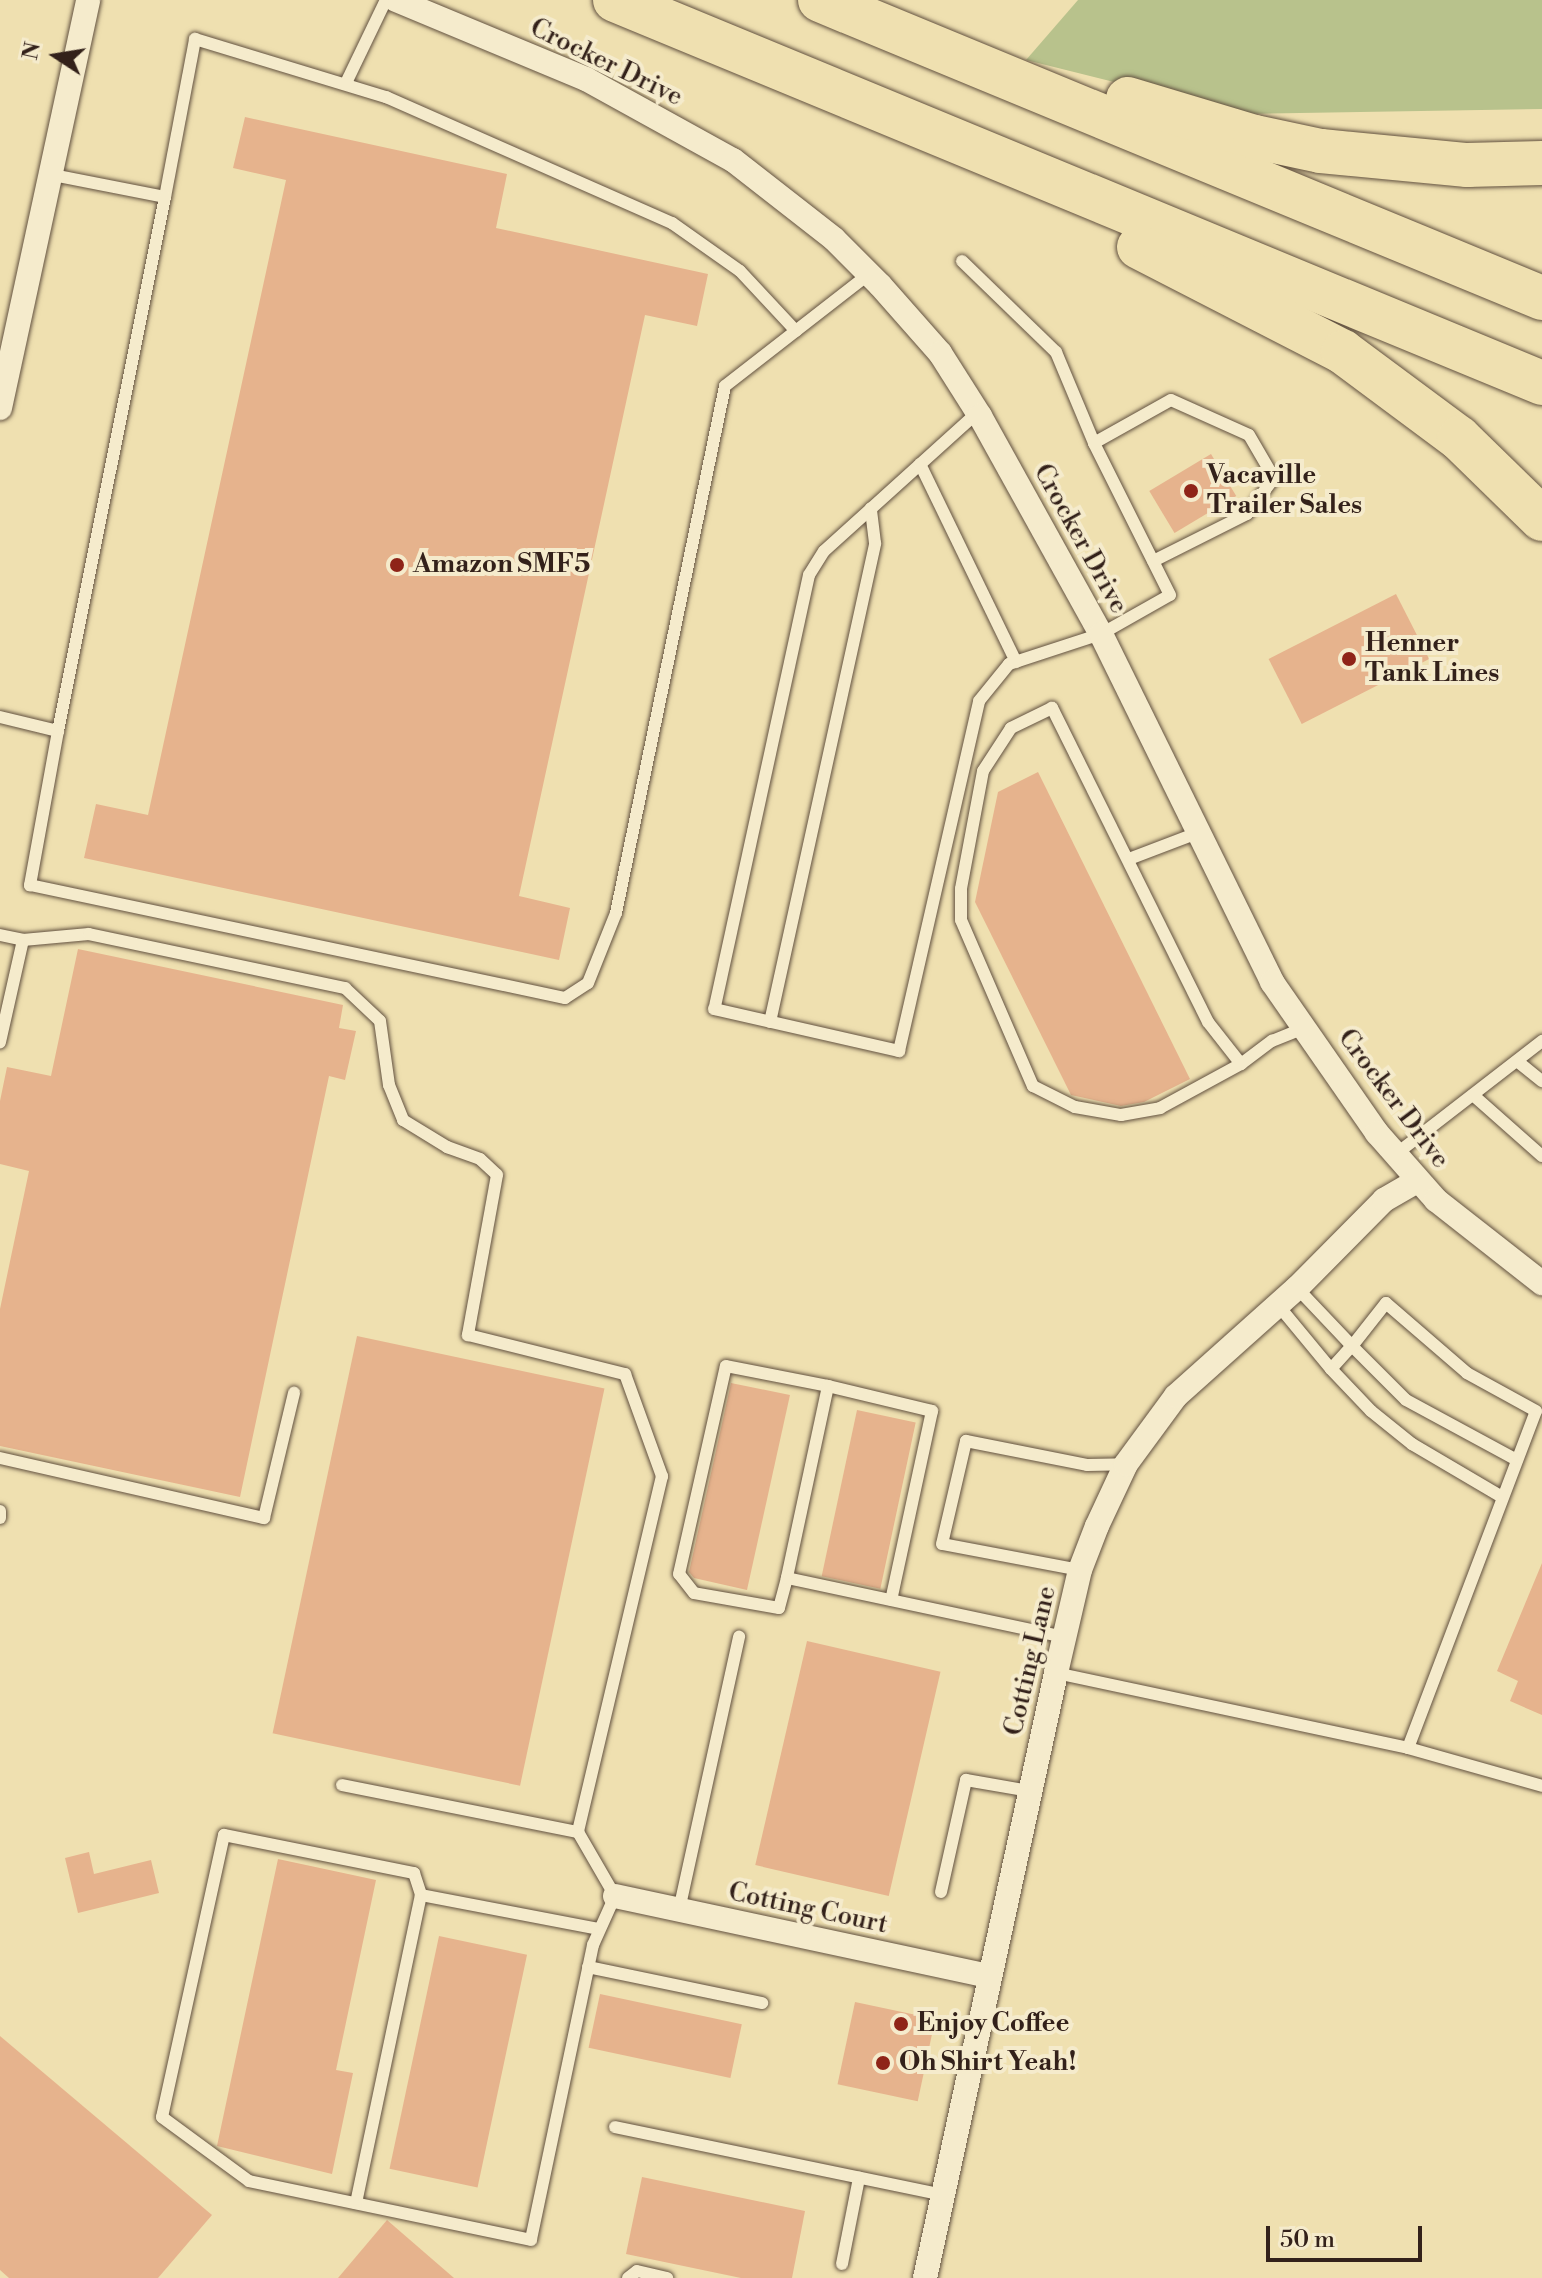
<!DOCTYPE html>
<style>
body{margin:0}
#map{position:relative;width:1542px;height:2278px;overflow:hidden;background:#efe0b0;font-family:"Libre Bodoni",serif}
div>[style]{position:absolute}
.green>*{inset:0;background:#b8c28c}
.building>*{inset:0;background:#e6b38d;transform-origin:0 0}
.roads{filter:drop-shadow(0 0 2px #625140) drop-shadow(0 0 2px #625140)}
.service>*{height:12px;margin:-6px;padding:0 6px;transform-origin:6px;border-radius:6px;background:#f5ebcc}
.minor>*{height:24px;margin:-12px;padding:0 12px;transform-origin:12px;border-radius:12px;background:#f5ebcc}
.motorway>*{height:44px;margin:-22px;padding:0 22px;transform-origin:22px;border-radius:22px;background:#efe0b0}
.dots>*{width:22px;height:22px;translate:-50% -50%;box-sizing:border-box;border:4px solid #f5ebcc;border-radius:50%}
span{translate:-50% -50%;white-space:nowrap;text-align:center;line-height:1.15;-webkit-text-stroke:8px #f5ebcc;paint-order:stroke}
.street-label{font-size:26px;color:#33211a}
.poi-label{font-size:26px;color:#33211a;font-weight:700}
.left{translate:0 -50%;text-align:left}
.north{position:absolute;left:16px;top:16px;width:80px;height:80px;-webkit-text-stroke:6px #f5ebcc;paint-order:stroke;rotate:282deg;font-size:22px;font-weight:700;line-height:32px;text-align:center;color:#33211a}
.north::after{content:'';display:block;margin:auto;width:28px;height:36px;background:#33211a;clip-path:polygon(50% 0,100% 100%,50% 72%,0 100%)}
.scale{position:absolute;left:1266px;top:2226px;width:156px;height:36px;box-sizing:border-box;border:4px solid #33211a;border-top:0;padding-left:10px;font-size:24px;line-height:28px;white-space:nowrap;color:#33211a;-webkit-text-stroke:6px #f5ebcc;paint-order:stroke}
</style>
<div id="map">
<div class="green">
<i style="clip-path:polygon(1078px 0,1542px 0,1542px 109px,1242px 114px,1026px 60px)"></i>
</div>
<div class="building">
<i style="clip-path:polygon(245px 117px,507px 174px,496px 228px,708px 274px,697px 326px,645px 315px,519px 896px,570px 908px,559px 960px,84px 858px,96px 804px,148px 815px,286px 180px,233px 168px)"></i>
<i style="left:1211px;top:454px;width:49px;height:72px;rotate:59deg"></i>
<i style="left:1396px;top:594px;width:73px;height:143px;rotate:63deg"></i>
<i style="clip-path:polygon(1038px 772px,1190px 1079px,1144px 1102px,1121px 1106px,1071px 1095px,975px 902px,998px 792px)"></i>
<i style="clip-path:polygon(78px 949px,343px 1005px,339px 1028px,356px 1031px,345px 1080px,329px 1076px,240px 1497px,0 1446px,0 1309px,29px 1171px,0 1164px,0 1101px,7px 1067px,51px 1076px)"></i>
<i style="left:357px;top:1336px;width:253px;height:406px;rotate:12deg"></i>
<i style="clip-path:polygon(731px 1383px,790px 1395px,747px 1590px,694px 1578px,689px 1572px)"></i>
<i style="left:857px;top:1410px;width:60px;height:170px;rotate:12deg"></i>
<i style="clip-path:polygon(1542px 1563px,1542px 1715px,1510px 1701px,1518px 1681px,1497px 1671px)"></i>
<i style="left:807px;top:1641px;width:137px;height:230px;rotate:13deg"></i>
<i style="clip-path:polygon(89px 1852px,94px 1874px,151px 1860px,159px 1893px,78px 1913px,65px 1858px)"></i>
<i style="clip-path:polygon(278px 1859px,376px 1880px,336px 2070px,353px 2073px,332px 2174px,217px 2146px)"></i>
<i style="left:439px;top:1936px;width:90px;height:238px;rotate:12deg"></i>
<i style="left:600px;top:1994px;width:145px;height:55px;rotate:12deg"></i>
<i style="left:855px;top:2002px;width:82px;height:84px;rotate:12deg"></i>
<i style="clip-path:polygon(0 2036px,212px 2215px,158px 2278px,9px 2278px,0 2270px)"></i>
<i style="clip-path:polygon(642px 2177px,805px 2211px,792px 2278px,741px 2278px,626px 2254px)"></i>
<i style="clip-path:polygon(387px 2220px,454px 2278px,338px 2278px)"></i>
</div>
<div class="roads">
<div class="service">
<i style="left:346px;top:83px;width:92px;rotate:-64.3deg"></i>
<i style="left:53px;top:175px;width:114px;rotate:11.1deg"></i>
<i style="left:165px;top:197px;width:161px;rotate:-79.2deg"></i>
<i style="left:195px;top:39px;width:200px;rotate:16.9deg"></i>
<i style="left:386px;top:97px;width:313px;rotate:23.8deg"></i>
<i style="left:672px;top:223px;width:83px;rotate:35.2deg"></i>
<i style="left:740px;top:271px;width:82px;rotate:47deg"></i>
<i style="left:962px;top:261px;width:131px;rotate:44.1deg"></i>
<i style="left:1056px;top:352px;width:99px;rotate:67.3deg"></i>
<i style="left:978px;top:412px;width:207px;rotate:137.9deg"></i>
<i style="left:824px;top:551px;width:28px;rotate:122deg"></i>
<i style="left:809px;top:575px;width:444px;rotate:102.3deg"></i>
<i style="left:714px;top:1009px;width:190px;rotate:12.8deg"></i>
<i style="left:899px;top:1051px;width:359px;rotate:-77.1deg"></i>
<i style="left:979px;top:701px;width:48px;rotate:-51deg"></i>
<i style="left:1009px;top:664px;width:97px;rotate:-18.1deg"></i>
<i style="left:1101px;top:634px;width:79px;rotate:-29.5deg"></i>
<i style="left:1170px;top:595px;width:170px;rotate:-116.6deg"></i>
<i style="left:1094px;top:443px;width:88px;rotate:-29.2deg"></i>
<i style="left:1171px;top:400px;width:85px;rotate:24.2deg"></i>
<i style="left:1249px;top:435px;width:50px;rotate:59.8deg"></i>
<i style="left:1274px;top:478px;width:45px;rotate:126.9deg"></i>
<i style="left:1247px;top:514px;width:105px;rotate:153.4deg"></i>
<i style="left:920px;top:464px;width:220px;rotate:64.1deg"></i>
<i style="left:0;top:717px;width:60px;rotate:13.6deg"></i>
<i style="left:58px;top:731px;width:157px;rotate:100.3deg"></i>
<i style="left:30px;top:885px;width:547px;rotate:11.93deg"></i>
<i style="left:565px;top:998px;width:27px;rotate:-33deg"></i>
<i style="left:588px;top:983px;width:75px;rotate:-68.2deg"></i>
<i style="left:616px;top:913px;width:538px;rotate:-78.31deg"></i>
<i style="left:725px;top:386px;width:182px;rotate:-37.9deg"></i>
<i style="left:58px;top:731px;width:545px;rotate:-78.67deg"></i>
<i style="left:1129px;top:859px;width:73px;rotate:-20.9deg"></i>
<i style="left:0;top:935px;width:24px;rotate:12deg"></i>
<i style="left:23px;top:940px;width:105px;rotate:102.7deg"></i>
<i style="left:23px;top:940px;width:66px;rotate:-5.2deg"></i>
<i style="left:89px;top:934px;width:262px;rotate:11.9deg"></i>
<i style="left:345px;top:988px;width:48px;rotate:43.3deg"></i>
<i style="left:380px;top:1021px;width:65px;rotate:82deg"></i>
<i style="left:389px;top:1085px;width:38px;rotate:68deg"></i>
<i style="left:403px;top:1120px;width:52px;rotate:31.5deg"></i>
<i style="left:447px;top:1147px;width:35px;rotate:20deg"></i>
<i style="left:480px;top:1159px;width:23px;rotate:43deg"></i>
<i style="left:497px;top:1175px;width:163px;rotate:100.3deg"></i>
<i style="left:468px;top:1335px;width:162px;rotate:14deg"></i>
<i style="left:625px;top:1374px;width:109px;rotate:70.1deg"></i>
<i style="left:662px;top:1476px;width:366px;rotate:103.3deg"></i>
<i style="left:770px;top:1022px;width:490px;rotate:-77.6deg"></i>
<i style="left:875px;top:543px;width:35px;rotate:-97deg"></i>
<i style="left:1517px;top:1061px;width:32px;rotate:39deg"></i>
<i style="left:1241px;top:1064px;width:53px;rotate:-128.2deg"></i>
<i style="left:1208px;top:1022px;width:351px;rotate:-116.4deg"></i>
<i style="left:1052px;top:708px;width:46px;rotate:154deg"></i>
<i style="left:1011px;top:728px;width:51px;rotate:123.1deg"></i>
<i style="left:983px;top:771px;width:120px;rotate:100.6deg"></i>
<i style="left:961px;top:889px;width:31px;rotate:90deg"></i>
<i style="left:961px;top:920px;width:181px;rotate:66.6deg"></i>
<i style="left:1033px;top:1086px;width:47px;rotate:26.6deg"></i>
<i style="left:1075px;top:1107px;width:47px;rotate:9.9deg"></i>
<i style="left:1121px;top:1115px;width:40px;rotate:-10deg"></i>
<i style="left:1160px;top:1108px;width:92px;rotate:-28.5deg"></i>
<i style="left:1241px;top:1064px;width:39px;rotate:-37deg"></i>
<i style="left:1272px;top:1041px;width:35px;rotate:-22deg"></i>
<i style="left:1473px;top:1095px;width:92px;rotate:41.5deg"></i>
<i style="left:1396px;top:1154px;width:185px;rotate:-37.7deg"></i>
<i style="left:1278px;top:1305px;width:83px;rotate:50.4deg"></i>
<i style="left:1331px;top:1369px;width:31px;rotate:-48deg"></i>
<i style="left:1352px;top:1346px;width:76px;rotate:45deg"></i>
<i style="left:1406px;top:1400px;width:126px;rotate:28.4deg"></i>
<i style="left:1331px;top:1369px;width:58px;rotate:46.4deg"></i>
<i style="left:1371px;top:1411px;width:53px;rotate:38.8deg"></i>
<i style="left:1412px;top:1444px;width:104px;rotate:30.5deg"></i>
<i style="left:828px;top:1386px;width:107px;rotate:13.5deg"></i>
<i style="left:932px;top:1411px;width:193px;rotate:102.2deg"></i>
<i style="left:0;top:1458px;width:271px;rotate:12.8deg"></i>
<i style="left:264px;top:1518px;width:129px;rotate:-76.5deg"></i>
<i style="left:0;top:1511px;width:7px;rotate:90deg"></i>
<i style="left:1080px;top:1570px;width:140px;rotate:-169.3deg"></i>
<i style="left:942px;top:1544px;width:106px;rotate:-76.9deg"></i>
<i style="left:966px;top:1441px;width:123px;rotate:11.2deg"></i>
<i style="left:1087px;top:1465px;width:39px;rotate:-1deg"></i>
<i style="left:787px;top:1578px;width:31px;rotate:105deg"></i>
<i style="left:779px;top:1608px;width:86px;rotate:-170deg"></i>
<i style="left:694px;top:1593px;width:24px;rotate:-128deg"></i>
<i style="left:679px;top:1574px;width:213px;rotate:-77.3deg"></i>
<i style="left:726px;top:1366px;width:104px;rotate:11.1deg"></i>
<i style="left:828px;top:1386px;width:196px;rotate:102.1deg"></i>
<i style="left:787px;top:1578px;width:284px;rotate:12deg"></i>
<i style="left:1056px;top:1673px;width:360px;rotate:12deg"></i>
<i style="left:1408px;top:1748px;width:360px;rotate:-69.2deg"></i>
<i style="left:1536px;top:1411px;width:79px;rotate:-151.2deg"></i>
<i style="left:1467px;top:1373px;width:107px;rotate:-139.2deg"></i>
<i style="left:1386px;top:1303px;width:55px;rotate:128.3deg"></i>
<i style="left:1352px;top:1346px;width:80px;rotate:-133.5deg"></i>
<i style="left:1408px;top:1748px;width:139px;rotate:15.8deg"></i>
<i style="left:342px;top:1785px;width:241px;rotate:11.3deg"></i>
<i style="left:578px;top:1832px;width:74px;rotate:60deg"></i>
<i style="left:615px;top:1896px;width:54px;rotate:114.2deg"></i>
<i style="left:593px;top:1945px;width:301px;rotate:101.9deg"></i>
<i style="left:531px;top:2240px;width:288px;rotate:-168.2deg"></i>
<i style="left:249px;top:2181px;width:108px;rotate:-143.7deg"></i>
<i style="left:162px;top:2117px;width:289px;rotate:-77.6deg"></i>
<i style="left:224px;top:1835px;width:194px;rotate:11.3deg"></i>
<i style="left:414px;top:1873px;width:23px;rotate:72deg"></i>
<i style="left:421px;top:1895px;width:181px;rotate:10.8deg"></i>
<i style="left:941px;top:1892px;width:115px;rotate:-77.4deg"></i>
<i style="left:966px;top:1780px;width:65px;rotate:9.8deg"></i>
<i style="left:679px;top:1910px;width:280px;rotate:-77.6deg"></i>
<i style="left:588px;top:1967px;width:178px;rotate:11.7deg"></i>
<i style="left:615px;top:2127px;width:335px;rotate:11.7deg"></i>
<i style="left:356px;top:2203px;width:315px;rotate:-78.1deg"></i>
<i style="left:842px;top:2264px;width:88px;rotate:-78.8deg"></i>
<i style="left:628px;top:2278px;width:11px;rotate:-38deg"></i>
<i style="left:637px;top:2271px;width:31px;rotate:13deg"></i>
</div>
<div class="minor">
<i style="left:396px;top:0;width:206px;rotate:22.6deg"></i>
<i style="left:586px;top:79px;width:168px;rotate:28.9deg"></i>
<i style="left:733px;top:160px;width:128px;rotate:38deg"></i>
<i style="left:834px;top:239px;width:65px;rotate:45deg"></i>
<i style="left:880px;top:285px;width:91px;rotate:48.6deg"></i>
<i style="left:940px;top:353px;width:75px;rotate:57.6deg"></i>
<i style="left:980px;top:416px;width:249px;rotate:61deg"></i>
<i style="left:1101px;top:634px;width:388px;rotate:63.8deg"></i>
<i style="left:1272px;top:982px;width:184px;rotate:55.2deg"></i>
<i style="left:1377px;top:1133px;width:89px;rotate:48.6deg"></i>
<i style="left:1436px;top:1200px;width:135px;rotate:38.1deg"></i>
<i style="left:0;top:408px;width:417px;rotate:-77.8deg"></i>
<i style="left:615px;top:1896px;width:382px;rotate:12.1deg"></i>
<i style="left:925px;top:2278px;width:619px;rotate:-77.78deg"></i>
<i style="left:1056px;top:1673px;width:106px;rotate:-76.9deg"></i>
<i style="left:1080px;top:1570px;width:47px;rotate:-68.9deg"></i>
<i style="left:1097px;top:1526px;width:68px;rotate:-64.9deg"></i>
<i style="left:1126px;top:1464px;width:84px;rotate:-53.7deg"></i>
<i style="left:1176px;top:1396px;width:162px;rotate:-41.8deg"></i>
<i style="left:1297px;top:1288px;width:124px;rotate:-45.3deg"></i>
<i style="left:1384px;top:1200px;width:39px;rotate:-30deg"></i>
</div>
<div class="motorway">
<i style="left:615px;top:0;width:1003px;rotate:22.45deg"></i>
<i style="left:820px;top:0;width:781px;rotate:22.43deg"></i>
<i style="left:1128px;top:99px;width:133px;rotate:16.7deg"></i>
<i style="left:1255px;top:137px;width:67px;rotate:12deg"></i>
<i style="left:1321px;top:151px;width:147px;rotate:5.5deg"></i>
<i style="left:1467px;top:165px;width:75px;rotate:-1.5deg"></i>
<i style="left:1139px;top:247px;width:229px;rotate:27.2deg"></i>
<i style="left:1343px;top:352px;width:144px;rotate:36.6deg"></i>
<i style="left:1459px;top:438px;width:116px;rotate:44.3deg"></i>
</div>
</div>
<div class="dots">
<i style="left:1191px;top:491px;background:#8f2418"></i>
<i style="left:397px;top:565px;background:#8f2418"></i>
<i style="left:1349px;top:659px;background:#8f2418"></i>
<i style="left:901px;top:2024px;background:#8f2418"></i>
<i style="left:883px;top:2063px;background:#8f2418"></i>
</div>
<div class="street-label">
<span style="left:606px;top:63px;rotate:26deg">Crocker Drive</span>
<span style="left:1080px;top:539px;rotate:61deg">Crocker Drive</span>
<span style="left:1393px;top:1099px;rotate:53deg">Crocker Drive</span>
<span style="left:1031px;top:1661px;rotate:-77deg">Cotting Lane</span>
<span style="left:808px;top:1909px;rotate:12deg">Cotting Court</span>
</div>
<div class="poi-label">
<span class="left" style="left:1207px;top:491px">Vacaville<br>Trailer Sales</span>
<span class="left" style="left:413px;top:565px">Amazon SMF5</span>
<span class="left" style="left:1365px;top:659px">Henner<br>Tank Lines</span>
<span class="left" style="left:917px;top:2024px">Enjoy Coffee</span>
<span class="left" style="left:899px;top:2063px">Oh Shirt Yeah!</span>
</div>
<div class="north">N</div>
<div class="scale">50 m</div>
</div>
